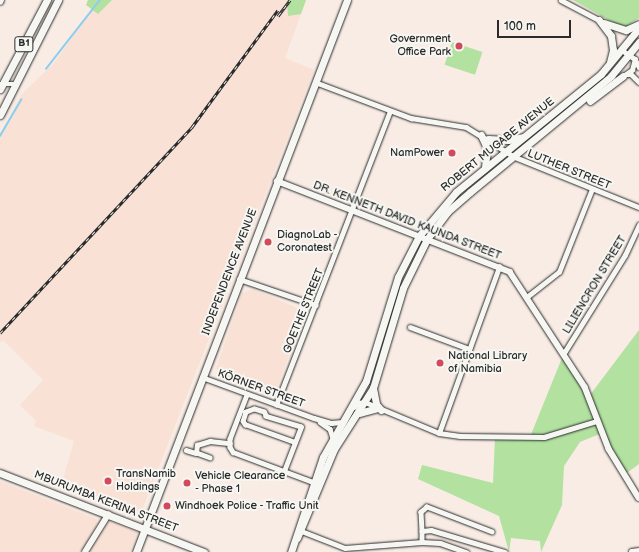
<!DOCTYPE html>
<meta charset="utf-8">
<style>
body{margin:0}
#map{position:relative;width:639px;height:552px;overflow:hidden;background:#f8ece5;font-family:"Balsamiq Sans",sans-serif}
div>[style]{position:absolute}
.built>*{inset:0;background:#fae1d6}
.green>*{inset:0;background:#b2e1a0;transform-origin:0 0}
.stream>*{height:1.5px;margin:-0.75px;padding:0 0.75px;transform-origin:0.75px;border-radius:0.75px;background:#8dceee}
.roads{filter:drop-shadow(0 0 1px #2b2b2b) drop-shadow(0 0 1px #2b2b2b)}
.minor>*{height:4.5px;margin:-2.25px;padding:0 2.25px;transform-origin:2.25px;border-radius:2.25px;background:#f6f6f2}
.tertiary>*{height:5.5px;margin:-2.75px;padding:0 2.75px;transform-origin:2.75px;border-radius:2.75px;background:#f6f6f2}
.secondary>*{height:7px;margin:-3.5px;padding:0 3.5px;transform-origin:3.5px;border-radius:3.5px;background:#f6f6f2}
.primary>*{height:7px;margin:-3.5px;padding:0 3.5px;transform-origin:3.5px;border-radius:3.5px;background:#f6f6f2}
.rail>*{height:3px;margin-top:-1.5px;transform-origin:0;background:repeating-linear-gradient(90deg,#f6f6f2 0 4.5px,#2b2b2b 0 9px);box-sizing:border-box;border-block:1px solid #2b2b2b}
.dots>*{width:11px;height:11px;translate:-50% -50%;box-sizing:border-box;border:2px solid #f6f6f2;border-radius:50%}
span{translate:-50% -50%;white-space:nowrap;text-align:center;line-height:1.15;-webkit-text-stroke:4px #f6f6f2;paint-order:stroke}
.shield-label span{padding:1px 3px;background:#f6f6f2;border:1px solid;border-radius:3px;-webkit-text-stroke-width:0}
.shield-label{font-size:10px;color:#2b2b2b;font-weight:700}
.poi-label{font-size:11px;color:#2b2b2b}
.right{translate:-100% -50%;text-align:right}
.left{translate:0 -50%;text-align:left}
.street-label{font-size:11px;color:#2b2b2b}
.scale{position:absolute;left:497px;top:20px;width:74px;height:18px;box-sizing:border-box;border:2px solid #2b2b2b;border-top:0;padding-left:5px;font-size:12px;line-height:14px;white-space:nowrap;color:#2b2b2b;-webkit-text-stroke:3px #f6f6f2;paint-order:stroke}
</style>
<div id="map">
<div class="built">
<i style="clip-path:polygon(99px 0,306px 0,285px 58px,314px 70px,141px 513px,62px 483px,74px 441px,34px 426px,36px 421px,20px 405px,43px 380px,3px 340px,0 343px,0 136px,21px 95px,54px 63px)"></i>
<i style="clip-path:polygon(253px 289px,302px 310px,304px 314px,277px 388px,270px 393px,222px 378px,216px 368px,242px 293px)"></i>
<i style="clip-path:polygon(0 481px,97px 519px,96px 527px,80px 552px,0 552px)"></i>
<i style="clip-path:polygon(109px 521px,138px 532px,130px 552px,89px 552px)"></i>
</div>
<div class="green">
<i style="clip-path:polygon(88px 0,112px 0,98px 14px,86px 5px)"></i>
<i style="clip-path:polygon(287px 0,306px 0,301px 14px,288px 16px)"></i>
<i style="clip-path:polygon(573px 0,639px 0,639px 18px,627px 26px,619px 26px)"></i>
<i style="left:452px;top:42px;width:32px;height:24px;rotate:18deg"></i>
<i style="clip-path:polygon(639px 330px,639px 464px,624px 475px,602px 433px,580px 442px,564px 466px,562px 505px,541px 552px,540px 541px,511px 538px,509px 552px,499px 516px,418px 479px,422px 465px,493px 483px,495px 437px,530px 437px,564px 353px,590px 395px)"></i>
</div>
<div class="stream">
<i style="left:46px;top:69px;width:88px;rotate:-52deg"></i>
<i style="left:0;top:136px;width:42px;rotate:-59.7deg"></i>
</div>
<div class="roads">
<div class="minor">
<i style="left:561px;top:0;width:43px;rotate:27.8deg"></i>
<i style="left:0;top:2px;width:2px;rotate:-63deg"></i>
<i style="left:622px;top:50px;width:16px;rotate:35deg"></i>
<i style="left:635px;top:59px;width:9px;rotate:63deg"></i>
<i style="left:625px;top:75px;width:7px"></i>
<i style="left:632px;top:75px;width:10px;rotate:45deg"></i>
<i style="left:623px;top:76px;width:11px;rotate:-34deg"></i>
<i style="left:632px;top:70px;width:11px;rotate:-75deg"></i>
<i style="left:315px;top:82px;width:103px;rotate:20.6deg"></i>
<i style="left:411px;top:118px;width:56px;rotate:9.3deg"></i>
<i style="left:466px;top:127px;width:57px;rotate:31.5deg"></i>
<i style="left:515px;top:157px;width:134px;rotate:22deg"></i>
<i style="left:1px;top:84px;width:16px"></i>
<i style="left:239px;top:279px;width:81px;rotate:18.7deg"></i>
<i style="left:528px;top:296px;width:39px;rotate:-38deg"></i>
<i style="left:559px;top:272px;width:89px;rotate:-68.3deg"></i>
<i style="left:410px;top:327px;width:63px;rotate:20.4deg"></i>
<i style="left:564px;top:353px;width:115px;rotate:-58.1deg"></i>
<i style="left:625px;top:255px;width:33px;rotate:-65deg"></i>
<i style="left:202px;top:377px;width:119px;rotate:20.1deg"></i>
<i style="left:314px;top:418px;width:18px;rotate:16deg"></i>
<i style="left:331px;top:423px;width:11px;rotate:-5deg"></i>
<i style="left:247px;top:395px;width:47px;rotate:111.1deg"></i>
<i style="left:230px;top:439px;width:8px;rotate:90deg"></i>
<i style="left:230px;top:447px;width:6px;rotate:59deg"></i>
<i style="left:233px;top:452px;width:89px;rotate:20.5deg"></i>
<i style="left:276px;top:405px;width:315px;rotate:-68.8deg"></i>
<i style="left:354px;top:407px;width:6px;rotate:-45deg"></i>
<i style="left:358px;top:403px;width:7px;rotate:-8deg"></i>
<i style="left:365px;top:402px;width:80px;rotate:22.7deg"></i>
<i style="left:439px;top:433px;width:21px;rotate:8deg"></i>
<i style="left:460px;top:436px;width:84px;rotate:0.7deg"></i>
<i style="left:544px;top:437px;width:55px;rotate:-16.8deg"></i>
<i style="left:320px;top:422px;width:12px;rotate:35deg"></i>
<i style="left:330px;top:429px;width:9px;rotate:72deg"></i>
<i style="left:439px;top:433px;width:177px;rotate:-70.1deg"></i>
<i style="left:186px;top:450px;width:10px;rotate:17deg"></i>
<i style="left:210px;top:458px;width:15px;rotate:-160deg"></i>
<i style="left:196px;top:453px;width:8px;rotate:-83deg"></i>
<i style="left:197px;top:445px;width:14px;rotate:-17deg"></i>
<i style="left:210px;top:441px;width:20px;rotate:6deg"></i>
<i style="left:284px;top:471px;width:47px;rotate:-68.9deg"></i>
<i style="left:301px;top:427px;width:37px;rotate:-163deg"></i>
<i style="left:266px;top:416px;width:4px;rotate:-117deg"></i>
<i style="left:264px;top:412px;width:10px;rotate:-163deg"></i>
<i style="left:254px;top:409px;width:9px;rotate:159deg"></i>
<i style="left:246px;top:412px;width:9px;rotate:108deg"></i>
<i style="left:243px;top:421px;width:4px;rotate:56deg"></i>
<i style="left:245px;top:424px;width:53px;rotate:19.8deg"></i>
<i style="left:299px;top:530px;width:49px;rotate:21.4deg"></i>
<i style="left:345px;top:548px;width:77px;rotate:-4.5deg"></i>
<i style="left:422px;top:542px;width:18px;rotate:3deg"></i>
<i style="left:440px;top:543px;width:28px;rotate:19deg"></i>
<i style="left:422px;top:531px;width:11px;rotate:90deg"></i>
<i style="left:492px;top:532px;width:70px;rotate:-159deg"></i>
<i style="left:427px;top:507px;width:8px;rotate:140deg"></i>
<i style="left:421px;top:512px;width:19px;rotate:87deg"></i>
<i style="left:422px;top:531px;width:9px;rotate:-6deg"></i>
<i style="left:431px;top:530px;width:77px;rotate:16.6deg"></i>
</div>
<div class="tertiary">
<i style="left:277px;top:181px;width:250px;rotate:21.3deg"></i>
<i style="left:510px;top:272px;width:137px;rotate:56.9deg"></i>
<i style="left:585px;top:387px;width:66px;rotate:68.8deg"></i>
<i style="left:609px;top:449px;width:57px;rotate:58.5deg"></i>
<i style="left:85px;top:552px;width:44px;rotate:-58.1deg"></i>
<i style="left:632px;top:552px;width:7px;rotate:-8deg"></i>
</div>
<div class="secondary">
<i style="left:136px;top:552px;width:591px;rotate:-69.08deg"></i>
</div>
<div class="primary">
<i style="left:599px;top:20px;width:20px;rotate:53deg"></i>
<i style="left:611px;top:36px;width:14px;rotate:82deg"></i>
<i style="left:613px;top:50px;width:12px;rotate:104deg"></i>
<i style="left:604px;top:23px;width:23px;rotate:18deg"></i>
<i style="left:626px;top:30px;width:14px;rotate:-25deg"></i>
<i style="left:0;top:89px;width:101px;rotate:-62.2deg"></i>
<i style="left:590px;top:101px;width:41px;rotate:-37.1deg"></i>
<i style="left:0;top:115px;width:129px;rotate:-63.2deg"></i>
<i style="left:481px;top:135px;width:14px;rotate:65deg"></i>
<i style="left:487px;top:148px;width:20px;rotate:96deg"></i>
<i style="left:488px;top:139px;width:20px;rotate:3deg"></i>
<i style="left:508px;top:140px;width:15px;rotate:-11deg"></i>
<i style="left:373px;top:388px;width:16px;rotate:79deg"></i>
<i style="left:376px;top:404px;width:8px;rotate:50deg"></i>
<i style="left:359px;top:413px;width:20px;rotate:-15deg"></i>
<i style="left:0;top:473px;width:219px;rotate:21.2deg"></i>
<i style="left:297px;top:538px;width:96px;rotate:-67.4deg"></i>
<i style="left:334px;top:449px;width:72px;rotate:-57.4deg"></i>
<i style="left:373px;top:388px;width:104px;rotate:-73.3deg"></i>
<i style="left:403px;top:288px;width:55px;rotate:-63.9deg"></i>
<i style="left:427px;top:239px;width:34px;rotate:-53deg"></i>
<i style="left:447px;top:212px;width:30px;rotate:-41deg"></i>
<i style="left:470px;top:192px;width:183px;rotate:-39.4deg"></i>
<i style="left:611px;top:76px;width:44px;rotate:-50.5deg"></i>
<i style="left:291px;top:552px;width:100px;rotate:-71.4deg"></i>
<i style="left:323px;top:457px;width:87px;rotate:-60.5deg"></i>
<i style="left:366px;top:381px;width:109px;rotate:-72.9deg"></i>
<i style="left:398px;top:277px;width:46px;rotate:-62.9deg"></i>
<i style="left:419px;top:236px;width:57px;rotate:-49.9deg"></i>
<i style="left:456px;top:192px;width:187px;rotate:-39.1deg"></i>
<i style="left:601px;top:74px;width:60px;rotate:-50.4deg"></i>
</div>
</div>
<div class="rail">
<i style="left:278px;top:16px;width:20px;rotate:-53deg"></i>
<i style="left:0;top:333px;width:282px;rotate:-47deg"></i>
<i style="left:192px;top:127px;width:145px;rotate:-53.7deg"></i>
</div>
<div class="dots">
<i style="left:459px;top:46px;background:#d1495b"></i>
<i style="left:452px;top:153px;background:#d1495b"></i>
<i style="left:268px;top:242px;background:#d1495b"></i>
<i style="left:440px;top:363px;background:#d1495b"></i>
<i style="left:108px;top:481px;background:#d1495b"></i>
<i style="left:187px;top:483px;background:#d1495b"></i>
<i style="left:167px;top:506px;background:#d1495b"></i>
</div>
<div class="shield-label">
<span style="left:24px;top:44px">B1</span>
</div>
<div class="poi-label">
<span class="right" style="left:451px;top:46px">Government<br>Office Park</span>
<span class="right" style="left:444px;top:153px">NamPower</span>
<span class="left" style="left:277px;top:242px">DiagnoLab -<br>Coronatest</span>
<span class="left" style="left:448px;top:363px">National Library<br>of Namibia</span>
<span class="left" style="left:116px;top:481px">TransNamib<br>Holdings</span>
<span class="left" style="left:195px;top:483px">Vehicle Clearance<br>- Phase 1</span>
<span class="left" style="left:175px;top:506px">Windhoek Police - Traffic Unit</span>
</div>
<div class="street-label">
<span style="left:498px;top:145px;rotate:-39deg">ROBERT MUGABE AVENUE</span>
<span style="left:569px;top:170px;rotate:22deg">LUTHER STREET</span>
<span style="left:407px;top:221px;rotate:21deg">DR. KENNETH DAVID KAUNDA STREET</span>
<span style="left:230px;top:272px;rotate:-69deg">INDEPENDENCE AVENUE</span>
<span style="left:595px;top:285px;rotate:-59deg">LILIENCRON STREET</span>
<span style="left:304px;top:311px;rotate:-68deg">GOETHE STREET</span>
<span style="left:261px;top:389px;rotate:20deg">KÖRNER STREET</span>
<span style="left:106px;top:502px;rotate:21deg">MBURUMBA KERINA STREET</span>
</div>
<div class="scale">100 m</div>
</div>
